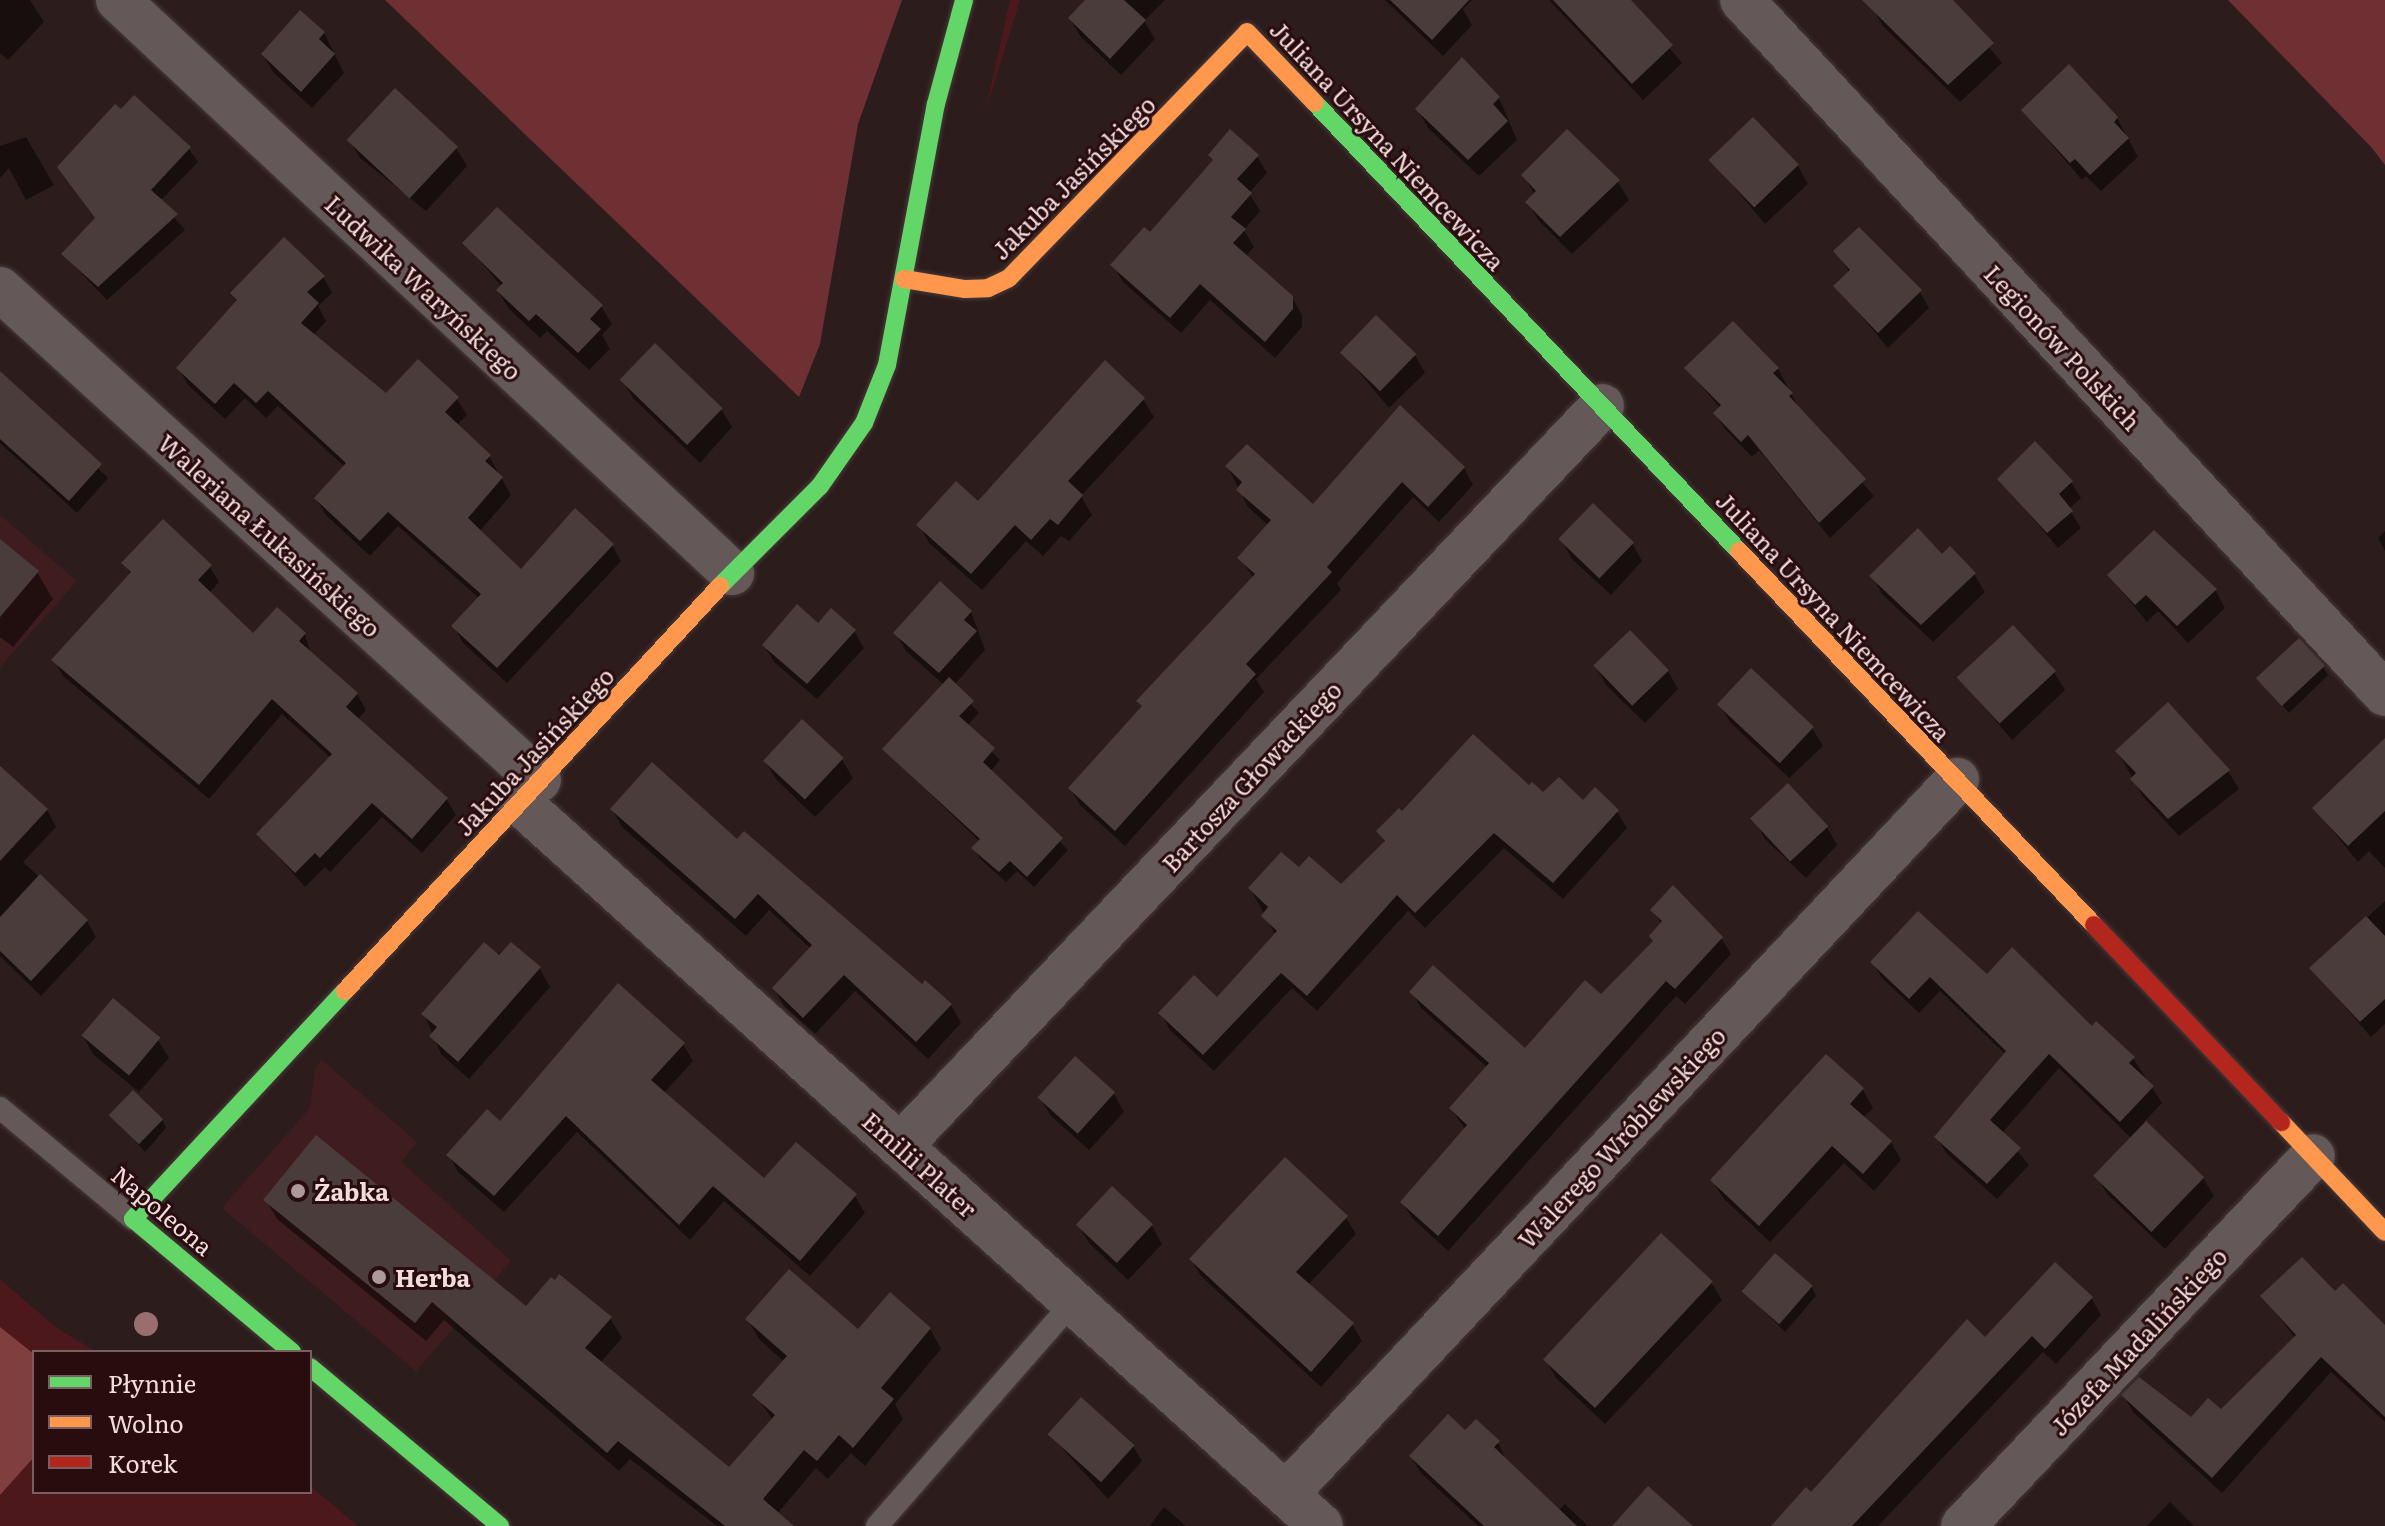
<!DOCTYPE html>
<meta charset="utf-8">
<style>
body{margin:0}
#map{position:relative;width:2385px;height:1526px;overflow:hidden;background:#2d1c1c;font-family:Literata,serif}
div>[style]{position:absolute}
.built>*{inset:0;background:#3f1d1e}
.green>*{inset:0;background:#4d181b}
.forest>*{inset:0;background:#6e3032}
.water>*{inset:0;background:#803e3f}
.shadow>*{inset:0;background:#0007}
.building>*{inset:0;background:#4b3c3c;transform-origin:0 0}
.roads{filter:drop-shadow(0 0 2px #483a3a) drop-shadow(0 0 2px #483a3a)}
.lane>*{height:22px;margin:-11px;padding:0 11px;transform-origin:11px;border-radius:11px;background:#645858}
.street>*{height:44px;margin:-22px;padding:0 22px;transform-origin:22px;border-radius:22px;background:#645858}
.fast>*{height:18px;margin:-9px;padding:0 9px;transform-origin:9px;border-radius:9px;background:#63d668}
.slow>*{height:18px;margin:-9px;padding:0 9px;transform-origin:9px;border-radius:9px;background:#ff974d}
.jam>*{height:18px;margin:-9px;padding:0 9px;transform-origin:9px;border-radius:9px;background:#b3261e}
.trees>*{width:24px;height:24px;margin:-12px;border-radius:50%;background:#9a6e6e}
.dots>*{width:22px;height:22px;translate:-50% -50%;box-sizing:border-box;border:4px solid #290c0e;border-radius:50%}
span{translate:-50% -50%;white-space:nowrap;text-align:center;line-height:1.15;-webkit-text-stroke:6px #290c0e;paint-order:stroke}
.street-label{font-size:24px;color:#f2dcdc}
.poi-label{font-size:24px;color:#f2dcdc;font-weight:700}
.left{translate:0 -50%;text-align:left}
.legend{position:absolute;left:32px;top:1350px;width:280px;height:144px;box-sizing:border-box;background:#290c0e;border:2px solid #795f60;margin:0;padding:10px 14px;list-style:none;font-size:24px;color:#f2dcdc}
.legend li{display:flex;align-items:center;gap:16px;height:40px}
.legend b{width:40px;border:2px solid #795f60}
</style>
<div id="map">
<div class="built">
<i style="clip-path:polygon(0 515px,77px 581px,0 667px)"></i>
<i style="clip-path:polygon(322px 1060px,417px 1142px,401px 1162px,511px 1261px,416px 1371px,222px 1208px,310px 1108px,315px 1069px)"></i>
</div>
<div class="green">
<i style="clip-path:polygon(1010px 0,1020px 0,985px 113px)"></i>
<i style="clip-path:polygon(0 1279px,54px 1326px,96px 1352px,34px 1352px,34px 1492px,310px 1492px,310px 1486px,358px 1526px,0 1526px)"></i>
</div>
<div class="forest">
<i style="clip-path:polygon(385px 0,902px 0,858px 124px,820px 344px,799px 397px)"></i>
<i style="clip-path:polygon(2228px 0,2385px 0,2385px 165px,2372px 148px)"></i>
</div>
<div class="water">
<i style="clip-path:polygon(0 1327px,34px 1354px,34px 1457px,0 1495px)"></i>
</div>
<div class="shadow">
<i style="clip-path:polygon(0 0,30px 0,44px 22px,8px 60px,0 53px)"></i>
<i style="clip-path:polygon(1088px 0,1165px 0,1144px 21px,1155px 39px,1121px 75px,1081px 37px,1070px 19px)"></i>
<i style="clip-path:polygon(1385px 0,1472px 0,1463px 9px,1472px 25px,1443px 56px)"></i>
<i style="clip-path:polygon(1549px 0,1629px 0,1682px 63px,1643px 100px)"></i>
<i style="clip-path:polygon(1868px 0,1950px 0,2002px 63px,1960px 102px,1883px 26px)"></i>
<i style="clip-path:polygon(324px 33px,344px 73px,312px 108px,273px 72px,263px 54px)"></i>
<i style="clip-path:polygon(1499px 98px,1517px 140px,1479px 176px,1428px 128px,1418px 110px)"></i>
<i style="clip-path:polygon(2023px 111px,2117px 118px,2138px 157px,2101px 191px,2086px 176px,2082px 180px)"></i>
<i style="clip-path:polygon(1567px 132px,1618px 182px,1629px 200px,1572px 254px,1538px 220px,1528px 202px,1535px 195px,1523px 175px)"></i>
<i style="clip-path:polygon(26px 137px,54px 185px,26px 200px,9px 168px,0 178px,0 146px)"></i>
<i style="clip-path:polygon(349px 140px,456px 148px,467px 166px,426px 211px,360px 158px)"></i>
<i style="clip-path:polygon(189px 149px,198px 162px,160px 201px,185px 230px,107px 300px,63px 254px,96px 220px,59px 167px)"></i>
<i style="clip-path:polygon(1257px 156px,1267px 173px,1249px 193px,1260px 211px,1244px 230px,1254px 247px,1245px 257px,1292px 297px,1302px 315px,1302px 327px,1275px 358px,1210px 300px,1181px 333px,1123px 282px,1113px 265px)"></i>
<i style="clip-path:polygon(1712px 161px,1798px 166px,1808px 184px,1765px 224px)"></i>
<i style="clip-path:polygon(465px 243px,601px 306px,612px 324px,602px 335px,610px 349px,589px 370px,547px 331px,540px 338px,509px 309px,498px 291px,502px 287px)"></i>
<i style="clip-path:polygon(1836px 252px,1920px 292px,1929px 308px,1888px 348px,1836px 286px,1850px 273px)"></i>
<i style="clip-path:polygon(323px 277px,332px 293px,318px 306px,326px 321px,313px 336px,387px 396px,457px 399px,467px 415px,456px 426px,489px 456px,511px 495px,479px 532px,521px 572px,612px 545px,621px 561px,507px 683px,463px 643px,454px 626px,480px 599px,398px 526px,370px 556px,326px 515px,316px 499px,345px 467px,278px 406px,266px 418px,245px 398px,225px 419px,188px 385px,179px 369px,237px 302px,232px 294px)"></i>
<i style="clip-path:polygon(1342px 352px,1415px 355px,1425px 373px,1389px 408px)"></i>
<i style="clip-path:polygon(1687px 369px,1778px 369px,1801px 412px,1874px 496px,1830px 538px,1759px 450px,1752px 457px,1725px 429px,1715px 413px,1720px 408px)"></i>
<i style="clip-path:polygon(622px 380px,721px 409px,732px 427px,700px 463px,633px 398px)"></i>
<i style="clip-path:polygon(14px 386px,108px 478px,77px 513px,0 443px,0 392px)"></i>
<i style="clip-path:polygon(1143px 399px,1154px 417px,1081px 496px,1092px 515px,1069px 541px,1061px 536px,1043px 556px,1026px 541px,982px 590px,929px 543px,919px 525px,978px 504px)"></i>
<i style="clip-path:polygon(1400px 408px,1464px 468px,1473px 485px,1439px 522px,1413px 497px,1337px 583px,1341px 590px,1256px 679px,1264px 692px,1125px 846px,1080px 805px,1070px 788px,1143px 708px,1138px 701px,1254px 579px,1240px 558px,1269px 526px,1248px 507px,1227px 466px,1313px 507px)"></i>
<i style="clip-path:polygon(1999px 479px,2071px 482px,2081px 498px,2069px 509px,2081px 528px,2058px 548px)"></i>
<i style="clip-path:polygon(2385px 531px,2385px 551px,2378px 538px)"></i>
<i style="clip-path:polygon(0 541px,37px 572px,53px 599px,13px 647px,0 637px)"></i>
<i style="clip-path:polygon(1562px 541px,1632px 543px,1642px 561px,1611px 595px,1572px 559px)"></i>
<i style="clip-path:polygon(1942px 557px,1974px 574px,1985px 592px,1933px 642px,1882px 594px,1872px 576px)"></i>
<i style="clip-path:polygon(124px 563px,210px 567px,219px 582px,209px 593px,253px 636px,277px 610px,305px 635px,311px 654px,357px 694px,366px 710px,357px 720px,447px 800px,456px 815px,422px 853px,382px 817px,330px 872px,325px 867px,305px 887px,258px 834px,331px 758px,282px 714px,209px 799px,63px 676px,54px 660px,131px 575px)"></i>
<i style="clip-path:polygon(2109px 576px,2215px 590px,2225px 608px,2188px 643px,2158px 611px,2147px 622px)"></i>
<i style="clip-path:polygon(971px 612px,985px 650px,954px 685px,979px 713px,967px 726px,1000px 760px,990px 772px,1068px 850px,1034px 887px,1017px 871px,1006px 882px,980px 859px,974px 848px,980px 842px,884px 749px,944px 685px,906px 651px,896px 633px)"></i>
<i style="clip-path:polygon(854px 631px,864px 648px,817px 699px,774px 662px,764px 645px)"></i>
<i style="clip-path:polygon(1596px 667px,1668px 671px,1678px 689px,1645px 723px,1606px 685px)"></i>
<i style="clip-path:polygon(2323px 667px,2328px 675px,2289px 713px,2259px 679px)"></i>
<i style="clip-path:polygon(2054px 672px,2065px 690px,2012px 740px,1959px 678px)"></i>
<i style="clip-path:polygon(1719px 704px,1812px 728px,1823px 746px,1789px 778px,1730px 722px)"></i>
<i style="clip-path:polygon(2118px 752px,2228px 771px,2239px 789px,2179px 836px,2143px 797px)"></i>
<i style="clip-path:polygon(2385px 759px,2385px 868px,2369px 851px,2358px 862px,2315px 809px)"></i>
<i style="clip-path:polygon(842px 760px,853px 778px,815px 817px,776px 779px,765px 761px)"></i>
<i style="clip-path:polygon(0 769px,47px 810px,56px 827px,23px 862px,87px 921px,96px 937px,41px 996px,0 956px)"></i>
<i style="clip-path:polygon(1529px 788px,1617px 812px,1627px 828px,1563px 899px,1504px 848px,1425px 928px,1408px 911px,1317px 1011px,1292px 988px,1214px 1071px,1170px 1030px,1161px 1013px,1217px 1000px,1276px 936px,1250px 888px,1299px 870px,1342px 887px,1385px 843px,1379px 832px,1402px 814px)"></i>
<i style="clip-path:polygon(612px 809px,737px 841px,922px 987px,926px 983px,951px 1005px,961px 1023px,928px 1059px,855px 991px,815px 1034px,784px 1006px,774px 988px,811px 949px,769px 910px,746px 936px,622px 827px)"></i>
<i style="clip-path:polygon(1755px 821px,1827px 827px,1837px 845px,1806px 878px,1765px 839px)"></i>
<i style="clip-path:polygon(2385px 901px,2385px 1024px,2371px 1037px,2312px 969px)"></i>
<i style="clip-path:polygon(1653px 910px,1721px 938px,1731px 954px,1685px 1004px,1676px 996px,1448px 1251px,1412px 1218px,1402px 1202px,1466px 1130px,1451px 1109px,1488px 1068px,1421px 1008px,1412px 992px,1525px 1050px,1601px 996px,1655px 942px,1662px 925px)"></i>
<i style="clip-path:polygon(511px 944px,540px 969px,550px 987px,469px 1079px,441px 1054px,424px 1014px)"></i>
<i style="clip-path:polygon(1873px 963px,1987px 976px,2092px 1028px,2133px 1058px,2162px 1103px,2144px 1122px,2203px 1178px,2214px 1196px,2165px 1249px,2107px 1194px,2097px 1176px,2132px 1139px,2059px 1068px,2002px 1133px,2029px 1165px,1997px 1199px,1946px 1153px,1937px 1138px,2006px 1055px,1940px 991px,1919px 1013px,1882px 978px)"></i>
<i style="clip-path:polygon(83px 1036px,158px 1040px,169px 1058px,139px 1092px,93px 1054px)"></i>
<i style="clip-path:polygon(683px 1044px,693px 1061px,664px 1093px,764px 1181px,855px 1196px,865px 1213px,810px 1276px,724px 1201px,690px 1240px,577px 1132px,504px 1212px,458px 1172px,449px 1155px,500px 1124px)"></i>
<i style="clip-path:polygon(1075px 1059px,1114px 1094px,1124px 1112px,1089px 1150px,1051px 1116px,1040px 1098px)"></i>
<i style="clip-path:polygon(1863px 1090px,1873px 1108px,1863px 1118px,1891px 1142px,1901px 1160px,1874px 1191px,1844px 1163px,1770px 1242px,1723px 1198px,1712px 1180px)"></i>
<i style="clip-path:polygon(112px 1116px,162px 1120px,166px 1128px,145px 1152px)"></i>
<i style="clip-path:polygon(1112px 1189px,1152px 1226px,1162px 1244px,1128px 1280px,1089px 1243px,1078px 1225px)"></i>
<i style="clip-path:polygon(266px 1200px,526px 1308px,610px 1318px,622px 1338px,600px 1363px,730px 1470px,773px 1420px,755px 1395px,784px 1362px,759px 1339px,748px 1320px,858px 1332px,930px 1329px,941px 1349px,895px 1404px,903px 1419px,865px 1466px,851px 1453px,828px 1479px,816px 1468px,777px 1514px,791px 1526px,717px 1526px,630px 1459px,619px 1471px,444px 1320px,426px 1341px,277px 1219px)"></i>
<i style="clip-path:polygon(1346px 1218px,1356px 1234px,1308px 1285px,1352px 1324px,1362px 1341px,1321px 1387px,1201px 1276px,1191px 1259px)"></i>
<i style="clip-path:polygon(2055px 1265px,2092px 1299px,2101px 1315px,2056px 1364px,2043px 1352px,1878px 1526px,1774px 1526px,1985px 1340px)"></i>
<i style="clip-path:polygon(1711px 1282px,1722px 1300px,1605px 1424px,1556px 1378px,1546px 1360px)"></i>
<i style="clip-path:polygon(1812px 1287px,1816px 1296px,1785px 1332px,1744px 1291px)"></i>
<i style="clip-path:polygon(2263px 1297px,2385px 1340px,2385px 1422px,2331px 1372px,2222px 1493px,2133px 1412px,2124px 1396px,2191px 1419px,2221px 1412px,2296px 1339px)"></i>
<i style="clip-path:polygon(1465px 1433px,1498px 1442px,1506px 1461px,1558px 1511px,1565px 1504px,1588px 1526px,1478px 1526px,1421px 1473px,1411px 1457px)"></i>
<i style="clip-path:polygon(1050px 1435px,1133px 1446px,1142px 1461px,1108px 1499px)"></i>
<i style="clip-path:polygon(2170px 1502px,2194px 1526px,2147px 1526px)"></i>
<i style="clip-path:polygon(1164px 1507px,1186px 1526px,1149px 1526px)"></i>
</div>
<div class="building">
<i style="clip-path:polygon(1085px 0,1124px 0,1146px 20px,1110px 59px,1068px 18px)"></i>
<i style="clip-path:polygon(1390px 0,1469px 0,1432px 40px)"></i>
<i style="clip-path:polygon(1553px 0,1631px 0,1673px 45px,1632px 84px)"></i>
<i style="clip-path:polygon(1862px 0,1953px 0,1994px 43px,1948px 85px)"></i>
<i style="clip-path:polygon(300px 10px,325px 32px,319px 39px,335px 54px,301px 92px,261px 54px)"></i>
<i style="clip-path:polygon(1462px 57px,1500px 97px,1493px 104px,1508px 121px,1468px 160px,1415px 109px)"></i>
<i style="clip-path:polygon(2069px 64px,2118px 117px,2114px 122px,2129px 138px,2090px 175px,2075px 159px,2070px 163px,2021px 110px)"></i>
<i style="left:395px;top:88px;width:86px;height:71px;rotate:43deg"></i>
<i style="clip-path:polygon(134px 95px,191px 147px,151px 190px,178px 214px,98px 287px,61px 254px,95px 218px,57px 167px,115px 104px,121px 109px)"></i>
<i style="left:1753px;top:117px;width:66px;height:62px;rotate:46deg"></i>
<i style="clip-path:polygon(1230px 129px,1259px 155px,1237px 179px,1252px 193px,1231px 217px,1246px 229px,1233px 243px,1293px 296px,1293px 309px,1265px 342px,1200px 284px,1170px 318px,1110px 265px,1144px 227px,1150px 232px,1213px 160px,1208px 155px)"></i>
<i style="clip-path:polygon(1567px 129px,1620px 180px,1560px 237px,1525px 202px,1536px 191px,1521px 175px)"></i>
<i style="clip-path:polygon(497px 207px,603px 305px,590px 319px,601px 329px,578px 353px,536px 314px,529px 321px,496px 290px,503px 283px,462px 243px)"></i>
<i style="clip-path:polygon(1859px 227px,1922px 290px,1878px 333px,1833px 286px,1850px 270px,1833px 251px)"></i>
<i style="clip-path:polygon(284px 237px,325px 276px,307px 292px,319px 303px,301px 323px,386px 393px,418px 359px,459px 397px,445px 412px,491px 455px,485px 461px,503px 477px,468px 518px,521px 569px,575px 508px,614px 544px,497px 668px,451px 626px,481px 594px,388px 512px,360px 541px,314px 498px,346px 463px,268px 391px,256px 403px,234px 383px,215px 404px,176px 368px,237px 300px,230px 293px)"></i>
<i style="left:1376px;top:315px;width:56px;height:52px;rotate:44deg"></i>
<i style="clip-path:polygon(1733px 321px,1779px 368px,1773px 373px,1793px 393px,1789px 396px,1866px 479px,1819px 523px,1748px 435px,1741px 442px,1713px 413px,1721px 405px,1684px 368px)"></i>
<i style="left:655px;top:343px;width:94px;height:51px;rotate:44deg"></i>
<i style="clip-path:polygon(1105px 360px,1145px 398px,1068px 481px,1083px 495px,1058px 525px,1050px 519px,1031px 540px,1015px 525px,971px 574px,916px 525px,956px 481px,978px 501px)"></i>
<i style="clip-path:polygon(0 371px,102px 464px,69px 501px,0 439px)"></i>
<i style="clip-path:polygon(1400px 405px,1465px 467px,1428px 507px,1402px 482px,1327px 567px,1332px 572px,1246px 664px,1256px 674px,1115px 831px,1068px 788px,1142px 706px,1136px 701px,1255px 574px,1237px 558px,1271px 520px,1236px 490px,1242px 482px,1225px 466px,1247px 444px,1313px 504px)"></i>
<i style="clip-path:polygon(2035px 441px,2073px 481px,2059px 494px,2073px 511px,2047px 533px,1997px 479px)"></i>
<i style="left:1593px;top:503px;width:57px;height:50px;rotate:44deg"></i>
<i style="clip-path:polygon(163px 519px,212px 565px,198px 580px,253px 633px,277px 607px,306px 633px,299px 641px,358px 693px,346px 707px,448px 798px,412px 839px,372px 803px,320px 858px,315px 853px,295px 873px,256px 834px,332px 754px,272px 699px,199px 785px,51px 660px,131px 572px,121px 563px)"></i>
<i style="clip-path:polygon(1918px 528px,1942px 554px,1950px 546px,1976px 573px,1921px 625px,1869px 576px)"></i>
<i style="clip-path:polygon(2154px 530px,2217px 589px,2177px 626px,2146px 595px,2135px 605px,2107px 575px)"></i>
<i style="clip-path:polygon(0 539px,39px 571px,0 617px)"></i>
<i style="clip-path:polygon(940px 581px,972px 611px,964px 620px,977px 631px,939px 673px,893px 633px)"></i>
<i style="clip-path:polygon(797px 604px,818px 623px,831px 608px,856px 630px,807px 684px,762px 645px)"></i>
<i style="left:2013px;top:625px;width:63px;height:77px;rotate:47deg"></i>
<i style="left:1630px;top:630px;width:56px;height:51px;rotate:46deg"></i>
<i style="left:2299px;top:638px;width:38px;height:59px;rotate:47deg"></i>
<i style="left:1751px;top:668px;width:86px;height:50px;rotate:43deg"></i>
<i style="clip-path:polygon(949px 677px,974px 701px,959px 716px,995px 748px,983px 762px,1063px 838px,1027px 877px,1010px 861px,999px 872px,971px 848px,980px 839px,882px 749px)"></i>
<i style="clip-path:polygon(2168px 702px,2230px 770px,2168px 819px,2130px 779px,2136px 773px,2115px 751px)"></i>
<i style="left:802px;top:719px;width:57px;height:57px;rotate:43deg"></i>
<i style="clip-path:polygon(1473px 734px,1529px 785px,1532px 782px,1543px 792px,1559px 777px,1583px 800px,1595px 787px,1619px 810px,1553px 883px,1494px 833px,1415px 913px,1397px 895px,1307px 996px,1281px 973px,1203px 1055px,1158px 1013px,1194px 975px,1217px 997px,1277px 931px,1261px 916px,1268px 907px,1248px 888px,1281px 852px,1299px 867px,1309px 856px,1341px 884px,1385px 841px,1376px 831px,1399px 808px,1402px 811px)"></i>
<i style="clip-path:polygon(2385px 738px,2385px 811px,2348px 846px,2312px 808px)"></i>
<i style="clip-path:polygon(652px 762px,737px 839px,744px 831px,922px 984px,925px 980px,952px 1004px,916px 1042px,844px 975px,803px 1018px,772px 988px,812px 945px,758px 894px,735px 919px,610px 809px)"></i>
<i style="clip-path:polygon(0 766px,48px 809px,0 861px)"></i>
<i style="left:1788px;top:783px;width:59px;height:52px;rotate:47deg"></i>
<i style="clip-path:polygon(40px 874px,88px 920px,31px 981px,0 951px,0 917px)"></i>
<i style="clip-path:polygon(1673px 885px,1723px 937px,1675px 989px,1666px 981px,1438px 1236px,1400px 1202px,1467px 1125px,1449px 1108px,1489px 1063px,1409px 992px,1433px 965px,1525px 1048px,1585px 980px,1601px 994px,1653px 941px,1649px 936px,1662px 921px,1650px 910px)"></i>
<i style="clip-path:polygon(1918px 911px,1987px 974px,2012px 947px,2092px 1026px,2096px 1021px,2135px 1057px,2129px 1063px,2154px 1086px,2120px 1122px,2049px 1054px,1990px 1120px,2021px 1148px,1987px 1184px,1934px 1137px,2006px 1051px,1930px 977px,1909px 999px,1870px 962px)"></i>
<i style="clip-path:polygon(2366px 916px,2385px 936px,2385px 999px,2360px 1022px,2309px 968px)"></i>
<i style="clip-path:polygon(484px 942px,499px 955px,511px 942px,541px 967px,458px 1062px,429px 1036px,437px 1027px,421px 1014px)"></i>
<i style="clip-path:polygon(618px 983px,685px 1043px,651px 1080px,764px 1178px,796px 1142px,857px 1194px,800px 1261px,713px 1186px,679px 1225px,566px 1116px,494px 1196px,446px 1155px,487px 1109px,500px 1121px)"></i>
<i style="left:113px;top:998px;width:62px;height:49px;rotate:40deg"></i>
<i style="clip-path:polygon(1826px 1054px,1864px 1088px,1850px 1104px,1892px 1141px,1863px 1174px,1832px 1146px,1759px 1226px,1710px 1180px)"></i>
<i style="left:1075px;top:1056px;width:54px;height:56px;rotate:42deg"></i>
<i style="left:133px;top:1090px;width:42px;height:35px;rotate:44deg"></i>
<i style="left:2146px;top:1121px;width:81px;height:76px;rotate:44deg"></i>
<i style="clip-path:polygon(316px 1135px,526px 1306px,551px 1277px,555px 1280px,559px 1274px,612px 1317px,585px 1348px,729px 1467px,775px 1415px,752px 1395px,787px 1356px,745px 1319px,789px 1269px,858px 1329px,890px 1292px,931px 1328px,881px 1388px,894px 1399px,853px 1448px,839px 1435px,817px 1461px,804px 1450px,763px 1499px,794px 1526px,725px 1526px,618px 1441px,607px 1453px,432px 1302px,415px 1323px,263px 1200px)"></i>
<i style="clip-path:polygon(1285px 1157px,1348px 1216px,1296px 1272px,1354px 1323px,1311px 1372px,1189px 1259px)"></i>
<i style="left:1112px;top:1186px;width:56px;height:53px;rotate:43deg"></i>
<i style="left:1661px;top:1233px;width:71px;height:173px;rotate:43deg"></i>
<i style="left:1775px;top:1253px;width:50px;height:51px;rotate:41deg"></i>
<i style="clip-path:polygon(2302px 1257px,2335px 1291px,2343px 1283px,2385px 1325px,2385px 1417px,2321px 1357px,2212px 1478px,2121px 1395px,2139px 1377px,2191px 1417px,2208px 1398px,2221px 1409px,2296px 1335px,2260px 1296px)"></i>
<i style="clip-path:polygon(2055px 1262px,2093px 1297px,2045px 1349px,2032px 1336px,1852px 1526px,1771px 1526px,1806px 1487px,1811px 1492px,1967px 1319px,1985px 1337px)"></i>
<i style="left:1081px;top:1397px;width:72px;height:50px;rotate:42deg"></i>
<i style="clip-path:polygon(1448px 1414px,1465px 1430px,1476px 1419px,1500px 1441px,1494px 1447px,1577px 1526px,1484px 1526px,1409px 1456px)"></i>
<i style="clip-path:polygon(1648px 1486px,1693px 1526px,1612px 1526px)"></i>
</div>
<div class="roads">
<div class="lane">
<i style="left:0;top:1108px;width:173px;rotate:39.8deg"></i>
<i style="left:877px;top:1526px;width:298px;rotate:-48.8deg"></i>
</div>
<div class="street">
<i style="left:118px;top:0;width:840px;rotate:43.02deg"></i>
<i style="left:1742px;top:0;width:946px;rotate:47.18deg"></i>
<i style="left:0;top:289px;width:729px;rotate:42.33deg"></i>
<i style="left:519px;top:802px;width:1080px;rotate:42.07deg"></i>
<i style="left:900px;top:1146px;width:1020px;rotate:-46.51deg"></i>
<i style="left:1286px;top:1494px;width:980px;rotate:-46.78deg"></i>
<i style="left:1963px;top:1526px;width:509px;rotate:-46.59deg"></i>
</div>
<div class="fast">
<i style="left:1315px;top:103px;width:617px;rotate:46.58deg"></i>
<i style="left:720px;top:586px;width:141px;rotate:-45deg"></i>
<i style="left:820px;top:486px;width:77px;rotate:-55.1deg"></i>
<i style="left:864px;top:423px;width:62px;rotate:-68.4deg"></i>
<i style="left:887px;top:365px;width:266px;rotate:-79.4deg"></i>
<i style="left:936px;top:104px;width:108px;rotate:-74.9deg"></i>
<i style="left:292px;top:1352px;width:207px;rotate:-140.1deg"></i>
<i style="left:133px;top:1219px;width:311px;rotate:-47.1deg"></i>
<i style="left:310px;top:1367px;width:248px;rotate:39.9deg"></i>
</div>
<div class="slow">
<i style="left:904px;top:279px;width:62px;rotate:9.3deg"></i>
<i style="left:965px;top:289px;width:23px;rotate:-2deg"></i>
<i style="left:988px;top:288px;width:23px;rotate:-25deg"></i>
<i style="left:1009px;top:278px;width:342px;rotate:-45.9deg"></i>
<i style="left:1247px;top:32px;width:98px;rotate:46.2deg"></i>
<i style="left:1739px;top:551px;width:516px;rotate:46.49deg"></i>
<i style="left:345px;top:991px;width:552px;rotate:-47.2deg"></i>
<i style="left:2281px;top:1122px;width:151px;rotate:46.6deg"></i>
</div>
<div class="jam">
<i style="left:2094px;top:925px;width:272px;rotate:46.5deg"></i>
</div>
</div>
<div class="trees">
<i style="left:146px;top:1324px"></i>
</div>
<div class="dots">
<i style="left:298px;top:1191px;background:#ad9999"></i>
<i style="left:379px;top:1277px;background:#ad9999"></i>
</div>
<div class="street-label">
<span style="left:1388px;top:145px;rotate:47deg">Juliana Ursyna Niemcewicza</span>
<span style="left:1073px;top:177px;rotate:-45deg">Jakuba Jasińskiego</span>
<span style="left:424px;top:287px;rotate:43deg">Ludwika Waryńskiego</span>
<span style="left:2063px;top:347px;rotate:47deg">Legionów Polskich</span>
<span style="left:270px;top:535px;rotate:42deg">Waleriana Łukasińskiego</span>
<span style="left:1834px;top:616px;rotate:47deg">Juliana Ursyna Niemcewicza</span>
<span style="left:534px;top:751px;rotate:-47deg">Jakuba Jasińskiego</span>
<span style="left:1251px;top:776px;rotate:-47deg">Bartosza Głowackiego</span>
<span style="left:1621px;top:1137px;rotate:-47deg">Walerego Wróblewskiego</span>
<span style="left:920px;top:1164px;rotate:42deg">Emilii Plater</span>
<span style="left:163px;top:1210px;rotate:40deg">Napoleona</span>
<span style="left:2138px;top:1341px;rotate:-47deg">Józefa Madalińskiego</span>
</div>
<div class="poi-label">
<span class="left" style="left:314px;top:1191px">Żabka</span>
<span class="left" style="left:395px;top:1277px">Herba</span>
</div>
<ul class="legend">
<li><b style="height:10px;background:#63d668"></b>Płynnie</li>
<li><b style="height:10px;background:#ff974d"></b>Wolno</li>
<li><b style="height:10px;background:#b3261e"></b>Korek</li>
</ul>
</div>
